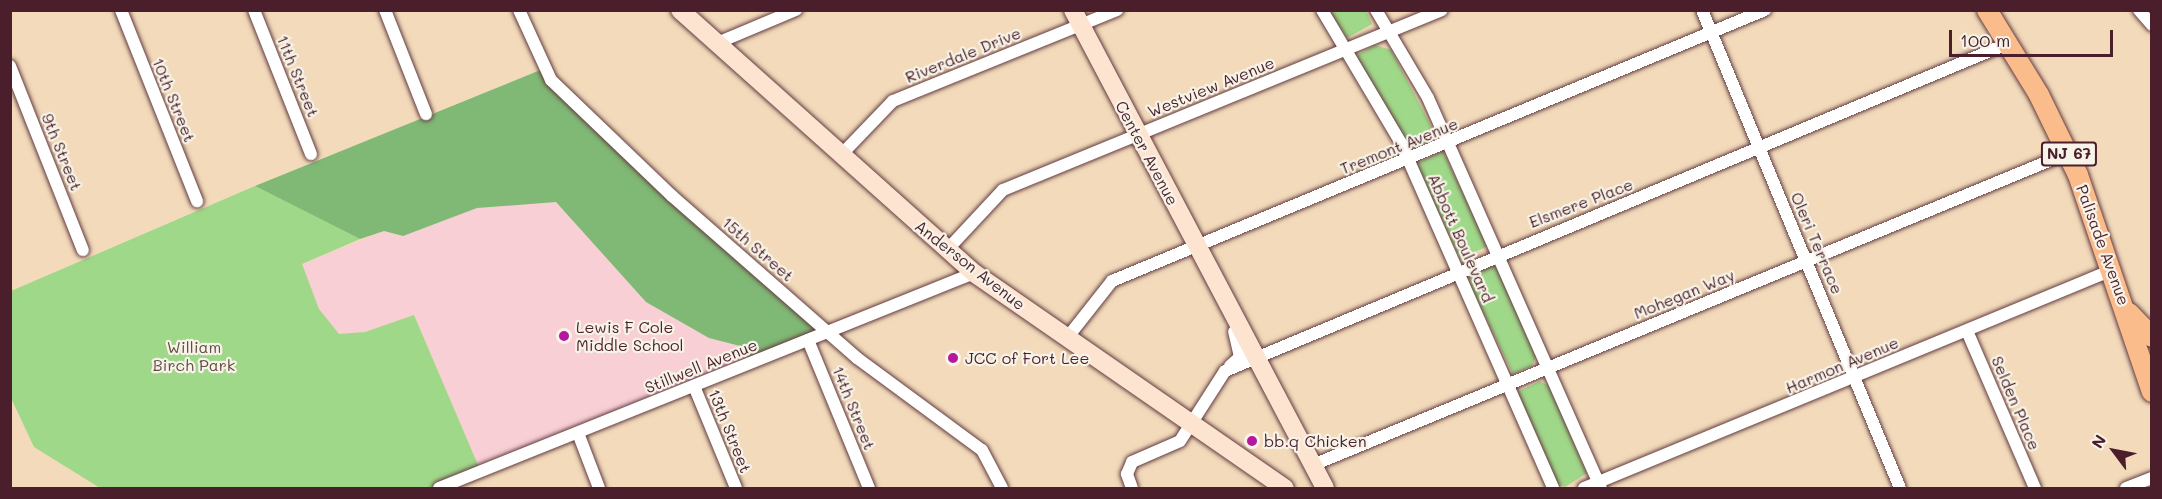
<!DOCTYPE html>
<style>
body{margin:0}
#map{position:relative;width:2162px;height:499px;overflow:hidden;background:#f2daba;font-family:Mali,sans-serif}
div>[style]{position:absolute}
.built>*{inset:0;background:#f7cfd4}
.green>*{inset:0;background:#a0d889;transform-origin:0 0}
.forest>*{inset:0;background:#80b875}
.roads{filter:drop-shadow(0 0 2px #633b40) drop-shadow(0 0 2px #633b40)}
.minor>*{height:12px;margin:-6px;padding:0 6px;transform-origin:6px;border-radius:6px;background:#fff}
.secondary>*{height:18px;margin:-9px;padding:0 9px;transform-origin:9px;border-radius:9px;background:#fde4d1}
.primary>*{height:20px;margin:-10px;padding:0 10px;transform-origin:10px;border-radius:10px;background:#fabc8b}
.dots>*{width:16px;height:16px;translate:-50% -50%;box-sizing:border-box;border:3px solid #f7f3e8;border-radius:50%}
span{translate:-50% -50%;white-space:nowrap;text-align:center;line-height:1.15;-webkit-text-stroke:4.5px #f7f3e8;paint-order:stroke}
.shield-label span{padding:2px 4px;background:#f7f3e8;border:2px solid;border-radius:4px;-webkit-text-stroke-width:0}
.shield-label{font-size:15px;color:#4a1f2b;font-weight:700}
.street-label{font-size:16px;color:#4a1f2b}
.poi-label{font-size:16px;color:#4a1f2b}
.left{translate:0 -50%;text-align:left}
.park-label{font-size:16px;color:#604d42}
.frame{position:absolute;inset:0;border:12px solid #4a1f2b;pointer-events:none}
.north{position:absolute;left:2084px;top:421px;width:60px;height:60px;-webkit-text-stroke:4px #f7f3e8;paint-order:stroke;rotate:302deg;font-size:16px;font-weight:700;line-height:24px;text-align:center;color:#4a1f2b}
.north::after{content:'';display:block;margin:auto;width:21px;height:27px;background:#4a1f2b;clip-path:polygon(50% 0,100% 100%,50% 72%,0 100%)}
.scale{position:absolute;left:1949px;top:30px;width:164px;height:27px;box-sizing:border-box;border:3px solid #4a1f2b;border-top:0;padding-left:8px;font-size:18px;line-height:21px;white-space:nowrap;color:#4a1f2b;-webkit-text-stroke:4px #f7f3e8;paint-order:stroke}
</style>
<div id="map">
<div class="built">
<i style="clip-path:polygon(556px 202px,646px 302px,709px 338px,744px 347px,750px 364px,481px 472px,414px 315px,365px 332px,338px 334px,319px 309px,302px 264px,384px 231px,403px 236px,477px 208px)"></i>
</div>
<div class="green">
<i style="clip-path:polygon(1329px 11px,1366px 11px,1372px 24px,1347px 38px)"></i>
<i style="clip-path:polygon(1375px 45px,1391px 50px,1437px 137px,1412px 148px,1404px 140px,1356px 56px)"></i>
<i style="left:1443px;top:151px;width:105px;height:30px;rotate:65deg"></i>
<i style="clip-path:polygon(255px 186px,360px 239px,302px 264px,319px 309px,339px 334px,365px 332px,414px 315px,481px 472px,439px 488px,100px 488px,34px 447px,11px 398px,11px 291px)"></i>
<i style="clip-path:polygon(1491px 266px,1498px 269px,1536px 357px,1532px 366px,1513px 374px,1468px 281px,1470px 275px)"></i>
<i style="clip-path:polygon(1540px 381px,1549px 386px,1587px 473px,1565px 487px,1556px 483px,1517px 392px)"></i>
</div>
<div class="forest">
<i style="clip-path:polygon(543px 69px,828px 332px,750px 364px,744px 347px,709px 338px,646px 302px,556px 202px,477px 208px,403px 236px,384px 231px,360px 239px,255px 186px)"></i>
</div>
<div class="roads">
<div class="minor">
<i style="left:121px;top:10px;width:206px;rotate:68.3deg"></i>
<i style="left:254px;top:10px;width:155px;rotate:68.4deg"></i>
<i style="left:385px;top:10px;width:112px;rotate:68.5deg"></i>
<i style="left:519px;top:10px;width:77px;rotate:65.4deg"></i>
<i style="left:551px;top:80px;width:168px;rotate:43.8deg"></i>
<i style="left:672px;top:196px;width:246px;rotate:41.2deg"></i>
<i style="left:857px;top:358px;width:155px;rotate:36.4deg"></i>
<i style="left:982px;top:450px;width:43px;rotate:62.2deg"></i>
<i style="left:1322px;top:10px;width:155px;rotate:59.3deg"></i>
<i style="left:1401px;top:143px;width:377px;rotate:66.2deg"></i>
<i style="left:1376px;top:10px;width:102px;rotate:59.4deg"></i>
<i style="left:1428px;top:98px;width:427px;rotate:66.1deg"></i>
<i style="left:1702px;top:10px;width:517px;rotate:67.5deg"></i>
<i style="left:2139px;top:10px;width:20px;rotate:49deg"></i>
<i style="left:715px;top:44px;width:88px;rotate:-22.8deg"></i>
<i style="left:10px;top:66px;width:198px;rotate:68.4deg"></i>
<i style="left:840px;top:156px;width:76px;rotate:-46.1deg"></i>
<i style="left:893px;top:101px;width:242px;rotate:-22.1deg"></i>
<i style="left:947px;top:250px;width:82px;rotate:-47deg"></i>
<i style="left:1003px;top:190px;width:474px;rotate:-22.3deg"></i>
<i style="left:1967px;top:331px;width:171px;rotate:66.6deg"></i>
<i style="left:1067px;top:338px;width:73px;rotate:-51.7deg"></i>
<i style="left:1112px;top:281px;width:707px;rotate:-22.54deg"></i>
<i style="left:808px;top:340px;width:160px;rotate:67.6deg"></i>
<i style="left:1230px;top:366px;width:13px;rotate:-42deg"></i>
<i style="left:1240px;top:357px;width:26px;rotate:-103deg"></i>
<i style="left:694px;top:386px;width:110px;rotate:67.6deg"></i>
<i style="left:578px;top:433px;width:59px;rotate:69.1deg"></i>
<i style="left:1313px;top:465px;width:817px;rotate:-22.45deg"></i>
<i style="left:439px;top:488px;width:577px;rotate:-21.89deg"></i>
<i style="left:1132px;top:488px;width:15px;rotate:-110deg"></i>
<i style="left:1127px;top:474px;width:13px;rotate:-67deg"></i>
<i style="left:1132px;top:462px;width:52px;rotate:-23.6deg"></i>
<i style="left:1180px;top:441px;width:83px;rotate:-57.3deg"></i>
<i style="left:1225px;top:371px;width:850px;rotate:-22.7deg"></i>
<i style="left:1584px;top:488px;width:571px;rotate:-22.43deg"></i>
<i style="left:2126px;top:488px;width:28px;rotate:-21deg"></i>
</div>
<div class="secondary">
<i style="left:680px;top:10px;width:394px;rotate:41.8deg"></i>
<i style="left:974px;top:273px;width:378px;rotate:34.7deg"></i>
<i style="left:1073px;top:10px;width:540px;rotate:62.2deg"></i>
</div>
<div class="primary">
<i style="left:1987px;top:10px;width:100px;rotate:58.5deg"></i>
<i style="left:2039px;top:95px;width:89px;rotate:64deg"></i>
<i style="left:2078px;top:175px;width:229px;rotate:71.2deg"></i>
<i style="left:2129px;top:313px;width:33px;rotate:46deg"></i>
</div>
</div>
<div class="dots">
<i style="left:564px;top:336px;background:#b5179e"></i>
<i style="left:953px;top:358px;background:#b5179e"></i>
<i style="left:1252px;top:441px;background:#b5179e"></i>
</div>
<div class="shield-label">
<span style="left:2069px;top:154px">NJ 67</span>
</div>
<div class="street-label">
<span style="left:963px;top:55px;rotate:-22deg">Riverdale Drive</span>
<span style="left:298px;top:76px;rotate:68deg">11th Street</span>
<span style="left:1211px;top:87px;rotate:-22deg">Westview Avenue</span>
<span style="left:174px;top:100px;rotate:68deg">10th Street</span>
<span style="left:1399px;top:146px;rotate:-22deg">Tremont Avenue</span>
<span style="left:62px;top:152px;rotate:68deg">9th Street</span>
<span style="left:1147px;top:153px;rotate:62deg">Center Avenue</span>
<span style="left:1581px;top:203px;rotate:-21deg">Elsmere Place</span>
<span style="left:1461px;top:238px;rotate:66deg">Abbott Boulevard</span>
<span style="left:1817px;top:243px;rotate:67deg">Oleri Terrace</span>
<span style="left:2103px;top:245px;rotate:70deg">Palisade Avenue</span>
<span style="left:758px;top:249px;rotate:41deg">15th Street</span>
<span style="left:970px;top:265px;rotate:38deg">Anderson Avenue</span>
<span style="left:1684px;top:294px;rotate:-22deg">Mohegan Way</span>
<span style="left:1842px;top:365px;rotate:-23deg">Harmon Avenue</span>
<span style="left:701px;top:366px;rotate:-22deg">Stillwell Avenue</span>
<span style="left:2016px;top:403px;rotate:67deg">Selden Place</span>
<span style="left:854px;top:408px;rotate:68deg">14th Street</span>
<span style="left:730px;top:431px;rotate:68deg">13th Street</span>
</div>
<div class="poi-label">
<span class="left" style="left:576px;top:336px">Lewis F Cole<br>Middle School</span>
<span class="left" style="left:965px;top:358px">JCC of Fort Lee</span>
<span class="left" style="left:1264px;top:441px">bb.q Chicken</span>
</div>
<div class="park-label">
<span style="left:194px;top:356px">William<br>Birch Park</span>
</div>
<div class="frame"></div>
<div class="north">N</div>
<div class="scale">100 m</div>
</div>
